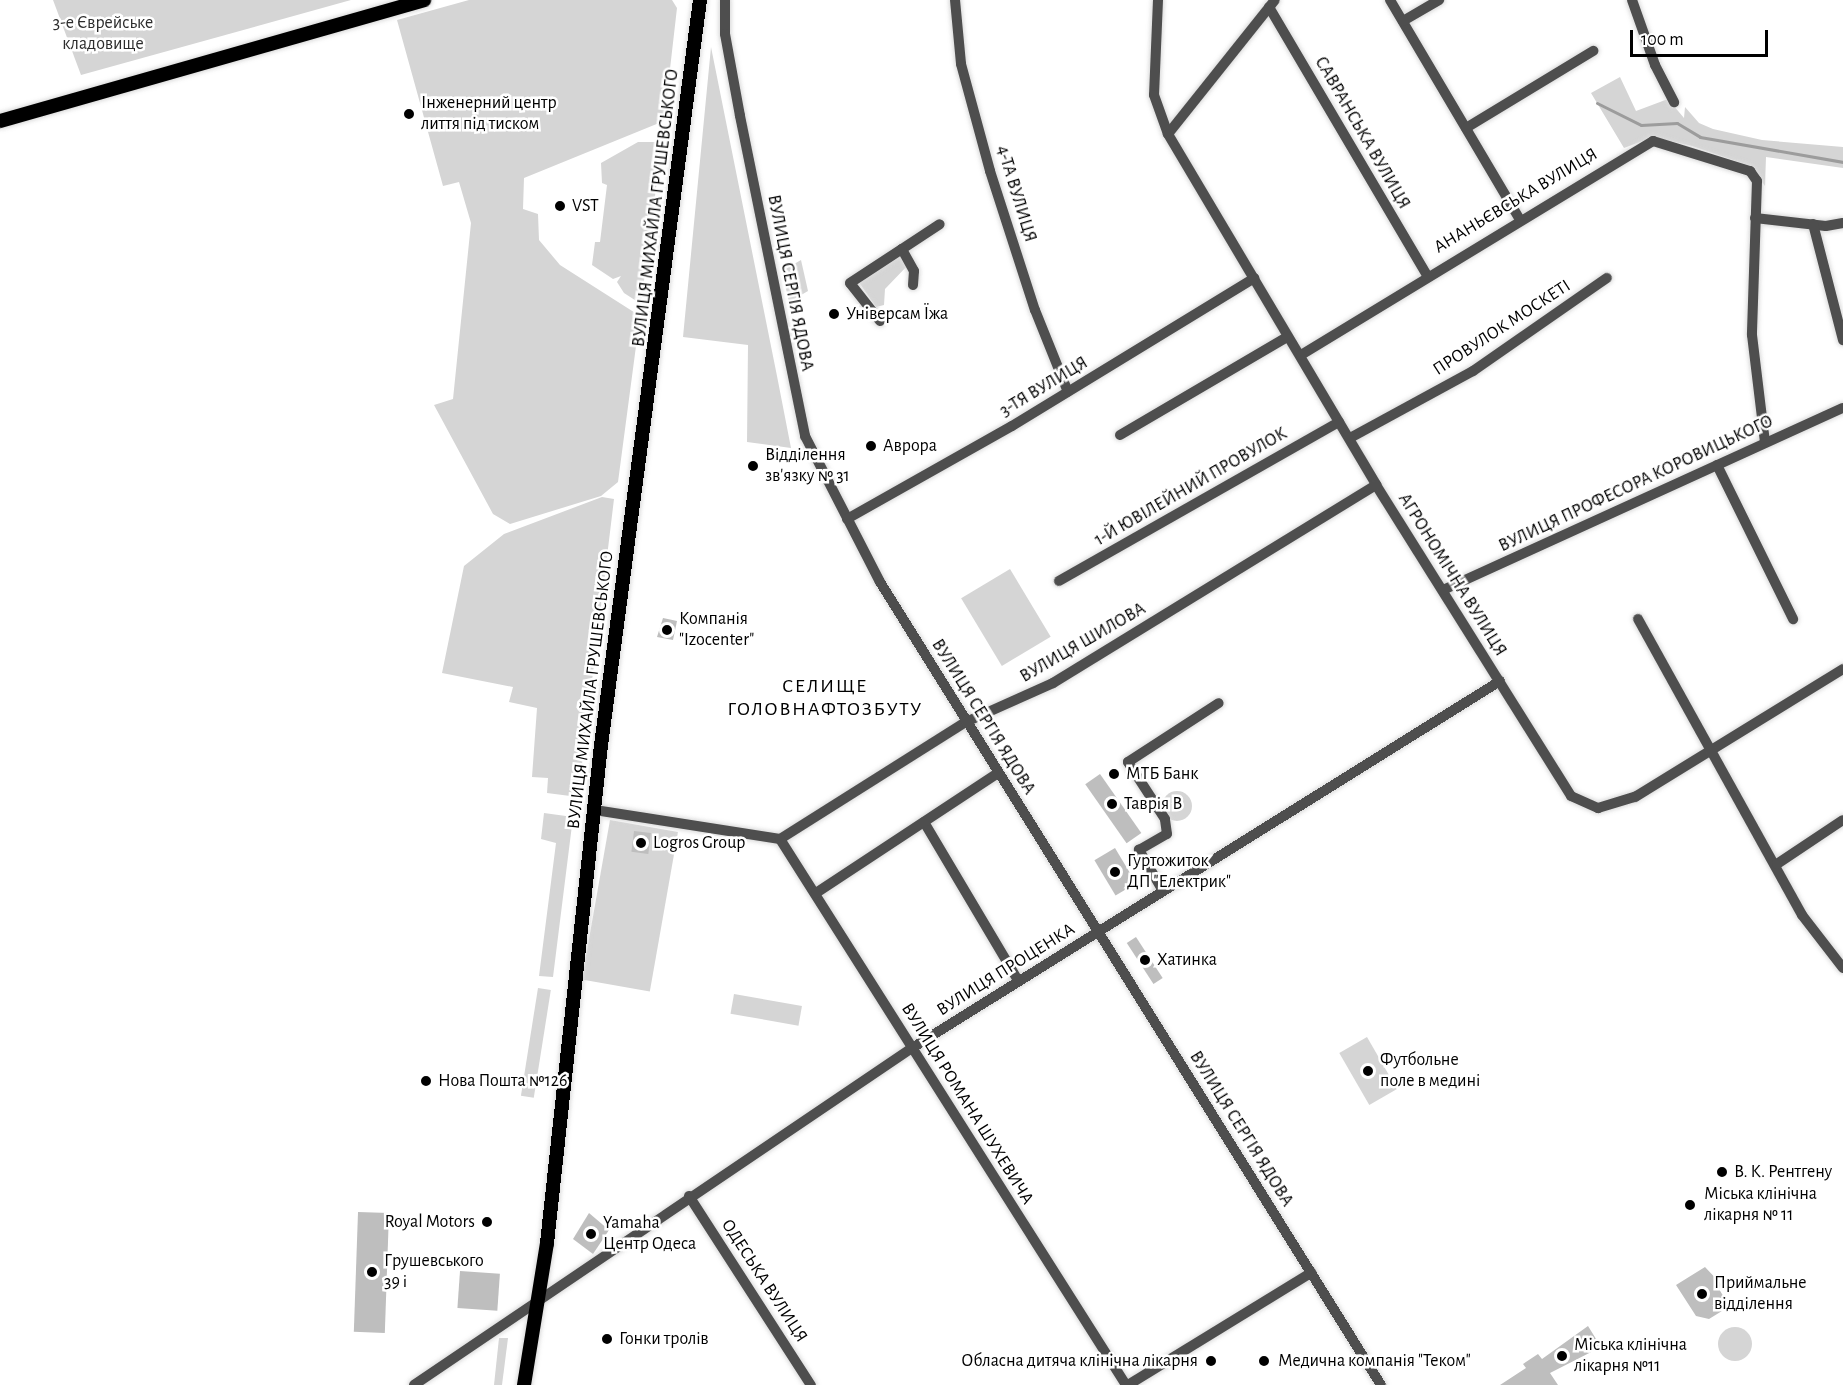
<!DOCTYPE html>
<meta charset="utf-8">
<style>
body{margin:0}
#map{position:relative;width:1843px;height:1385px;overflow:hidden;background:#fff;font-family:"Alegreya Sans",sans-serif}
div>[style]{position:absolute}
.green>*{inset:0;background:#d5d5d5;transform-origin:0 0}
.round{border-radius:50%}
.stream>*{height:3px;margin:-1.5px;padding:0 1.5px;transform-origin:1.5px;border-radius:1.5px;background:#9c9c9c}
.building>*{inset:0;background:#bebebe;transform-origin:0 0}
.roads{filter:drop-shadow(0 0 2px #dbdbdb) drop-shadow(0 0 2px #dbdbdb)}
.minor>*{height:10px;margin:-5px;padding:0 5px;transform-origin:5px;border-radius:5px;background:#4e4e4e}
.major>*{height:14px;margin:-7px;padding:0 7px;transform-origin:7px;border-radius:7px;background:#000}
.dots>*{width:16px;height:16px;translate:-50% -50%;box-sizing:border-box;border:3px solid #fff;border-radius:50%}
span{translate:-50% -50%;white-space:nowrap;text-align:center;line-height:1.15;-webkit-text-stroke:5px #fff;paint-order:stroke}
.park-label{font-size:18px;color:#2c2c2c}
.poi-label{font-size:18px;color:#000}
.left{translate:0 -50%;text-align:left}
.right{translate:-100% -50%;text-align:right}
.street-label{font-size:18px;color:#000}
.neighbourhood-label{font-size:20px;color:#000;letter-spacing:1.5px}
.scale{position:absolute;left:1630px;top:30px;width:138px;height:27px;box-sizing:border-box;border:3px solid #000;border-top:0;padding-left:8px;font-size:18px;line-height:21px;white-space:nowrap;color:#000;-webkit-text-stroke:4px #fff;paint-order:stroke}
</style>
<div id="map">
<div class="green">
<i style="clip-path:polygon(53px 0,351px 0,81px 75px)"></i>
<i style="clip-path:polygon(469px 0,672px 0,677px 8px,664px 121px,524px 178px,523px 209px,538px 214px,539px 240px,560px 265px,640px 316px,618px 482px,601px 496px,510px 524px,493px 514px,434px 405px,453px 399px,471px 223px,459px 182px,443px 186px,397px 20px)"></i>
<i style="clip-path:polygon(711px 47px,777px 376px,791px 448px,747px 442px,748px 345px,683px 337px)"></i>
<i style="clip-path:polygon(1620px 77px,1636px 111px,1668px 99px,1684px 118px,1685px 107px,1699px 123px,1713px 129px,1762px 140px,1843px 147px,1843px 168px,1766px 157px,1765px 186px,1751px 166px,1692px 146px,1653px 137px,1624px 148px,1591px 93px)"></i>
<i style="clip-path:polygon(638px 142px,662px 142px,641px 304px,624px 293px,617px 282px,621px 276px,613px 279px,592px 265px,595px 242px,600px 242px,607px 185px,602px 183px,601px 163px)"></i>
<i style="clip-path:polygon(895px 252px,909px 264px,885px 289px,884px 305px,876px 307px,856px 278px)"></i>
<i style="clip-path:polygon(801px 260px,808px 291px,789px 302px,782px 271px)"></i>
<i style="clip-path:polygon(602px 497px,614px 499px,578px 797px,547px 793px,548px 778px,532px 777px,537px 708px,509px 702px,513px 687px,442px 673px,464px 566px,504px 534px)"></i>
<i style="left:1010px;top:569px;width:79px;height:57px;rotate:59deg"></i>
<i class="round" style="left:1162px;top:791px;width:30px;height:30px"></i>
<i style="clip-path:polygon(544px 813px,573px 817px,553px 977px,539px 976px,556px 843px,541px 839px)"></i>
<i style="left:610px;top:820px;width:69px;height:162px;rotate:10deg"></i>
<i style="left:538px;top:988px;width:13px;height:109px;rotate:9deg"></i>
<i style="left:734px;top:994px;width:69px;height:20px;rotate:10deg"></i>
<i style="left:1367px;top:1037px;width:60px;height:32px;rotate:60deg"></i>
<i class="round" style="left:1718px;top:1327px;width:34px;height:34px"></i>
<i style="clip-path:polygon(499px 1338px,508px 1338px,502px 1385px,494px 1385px)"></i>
</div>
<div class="stream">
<i style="left:1597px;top:103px;width:49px;rotate:26.6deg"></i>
<i style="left:1641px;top:125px;width:36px;rotate:-3deg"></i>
<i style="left:1677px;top:123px;width:27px;rotate:31deg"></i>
<i style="left:1700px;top:137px;width:145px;rotate:9.9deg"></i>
</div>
<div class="building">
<i style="clip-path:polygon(663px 618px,677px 621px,673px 640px,657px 637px)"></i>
<i style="left:1100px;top:774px;width:72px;height:18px;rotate:55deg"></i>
<i style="left:634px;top:831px;width:17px;height:21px;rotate:7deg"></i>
<i style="left:1115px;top:848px;width:41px;height:24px;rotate:59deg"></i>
<i style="left:1136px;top:937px;width:49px;height:11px;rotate:57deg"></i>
<i style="left:389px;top:1213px;width:120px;height:31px;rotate:92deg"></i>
<i style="clip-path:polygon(589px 1213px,609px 1230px,593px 1254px,573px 1239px)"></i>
<i style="clip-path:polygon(1705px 1267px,1722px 1285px,1719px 1289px,1725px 1299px,1722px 1311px,1709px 1319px,1696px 1316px,1676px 1285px)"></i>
<i style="left:460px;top:1271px;width:40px;height:37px;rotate:4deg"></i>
<i style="clip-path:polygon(1588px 1326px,1601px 1347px,1550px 1373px,1558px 1385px,1500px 1385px,1526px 1368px,1523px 1364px,1538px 1354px,1542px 1359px)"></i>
</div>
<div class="roads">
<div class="minor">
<i style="left:725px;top:0;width:34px;rotate:90deg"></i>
<i style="left:725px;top:34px;width:83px;rotate:79.6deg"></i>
<i style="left:740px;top:116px;width:327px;rotate:78.5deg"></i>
<i style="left:805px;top:436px;width:164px;rotate:62.8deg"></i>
<i style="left:880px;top:582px;width:946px;rotate:58.04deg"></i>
<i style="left:955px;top:0;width:64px;rotate:84.6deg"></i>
<i style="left:961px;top:64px;width:111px;rotate:74.8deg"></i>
<i style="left:990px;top:171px;width:146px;rotate:72.1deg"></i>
<i style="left:1035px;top:310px;width:88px;rotate:68.1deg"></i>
<i style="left:1158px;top:0;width:95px;rotate:92.4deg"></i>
<i style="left:1154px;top:95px;width:41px;rotate:70.3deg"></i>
<i style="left:1168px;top:134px;width:408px;rotate:59.3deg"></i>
<i style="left:1376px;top:485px;width:367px;rotate:57.9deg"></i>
<i style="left:1571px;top:796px;width:30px;rotate:24deg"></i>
<i style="left:1598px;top:808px;width:39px;rotate:-17deg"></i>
<i style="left:1635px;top:797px;width:244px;rotate:-31.6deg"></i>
<i style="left:1390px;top:0;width:253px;rotate:59.4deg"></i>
<i style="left:1632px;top:0;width:69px;rotate:70.5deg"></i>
<i style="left:1655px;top:65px;width:42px;rotate:62.8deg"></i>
<i style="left:1269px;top:7px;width:311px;rotate:59.5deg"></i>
<i style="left:1403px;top:21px;width:42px;rotate:-30.3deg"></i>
<i style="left:1466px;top:128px;width:149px;rotate:-31.2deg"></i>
<i style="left:1168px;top:134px;width:171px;rotate:-51.4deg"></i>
<i style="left:1755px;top:218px;width:71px;rotate:6.4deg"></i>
<i style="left:1826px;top:226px;width:17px;rotate:-10deg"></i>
<i style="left:1813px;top:224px;width:120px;rotate:75.5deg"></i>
<i style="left:913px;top:285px;width:14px;rotate:-86deg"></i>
<i style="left:914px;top:271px;width:25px;rotate:-119deg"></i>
<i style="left:902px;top:249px;width:45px;rotate:-33.3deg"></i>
<i style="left:880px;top:321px;width:48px;rotate:-128.3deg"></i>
<i style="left:850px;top:283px;width:62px;rotate:-33.2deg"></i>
<i style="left:1301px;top:355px;width:412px;rotate:-31.3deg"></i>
<i style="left:1653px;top:141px;width:102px;rotate:17.2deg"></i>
<i style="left:1750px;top:171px;width:12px;rotate:55deg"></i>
<i style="left:1757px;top:181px;width:154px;rotate:91.9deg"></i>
<i style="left:1752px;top:335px;width:108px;rotate:83.1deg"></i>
<i style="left:1120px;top:435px;width:194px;rotate:-30.4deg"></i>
<i style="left:1350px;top:438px;width:140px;rotate:-28.6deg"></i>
<i style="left:1473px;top:371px;width:163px;rotate:-34.8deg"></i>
<i style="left:1717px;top:465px;width:172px;rotate:63.7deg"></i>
<i style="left:847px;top:519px;width:189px;rotate:-29.4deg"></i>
<i style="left:1012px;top:426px;width:284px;rotate:-31.4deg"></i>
<i style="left:1059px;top:581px;width:322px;rotate:-29.6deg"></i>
<i style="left:1443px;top:590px;width:439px;rotate:-24.5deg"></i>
<i style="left:1638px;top:619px;width:338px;rotate:61deg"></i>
<i style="left:1802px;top:915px;width:67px;rotate:52.3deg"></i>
<i style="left:595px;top:810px;width:187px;rotate:8.9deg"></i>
<i style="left:780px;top:839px;width:220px;rotate:-32.2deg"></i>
<i style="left:966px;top:722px;width:95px;rotate:-24.1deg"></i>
<i style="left:1053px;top:683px;width:379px;rotate:-31.5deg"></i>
<i style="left:924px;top:822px;width:184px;rotate:59.3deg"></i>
<i style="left:780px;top:839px;width:646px;rotate:57.64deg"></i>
<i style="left:1777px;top:864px;width:79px;rotate:-33.7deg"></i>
<i style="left:1163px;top:891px;width:48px;rotate:-120.3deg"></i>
<i style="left:1139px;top:850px;width:32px;rotate:-30deg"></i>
<i style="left:1167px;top:834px;width:15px;rotate:-98deg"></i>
<i style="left:1165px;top:819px;width:68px;rotate:-123deg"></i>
<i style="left:1128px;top:762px;width:108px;rotate:-33deg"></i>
<i style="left:816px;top:893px;width:218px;rotate:-33.4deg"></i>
<i style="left:689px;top:1196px;width:225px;rotate:57.2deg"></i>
<i style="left:414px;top:1385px;width:601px;rotate:-34.09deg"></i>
<i style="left:912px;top:1048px;width:693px;rotate:-31.97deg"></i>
<i style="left:1128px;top:1385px;width:215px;rotate:-31.5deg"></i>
</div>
<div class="major">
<i style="left:0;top:121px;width:441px;rotate:-15.9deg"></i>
<i style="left:524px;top:1385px;width:144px;rotate:-80.8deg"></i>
<i style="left:547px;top:1243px;width:501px;rotate:-83.81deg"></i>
<i style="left:601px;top:745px;width:752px;rotate:-82.43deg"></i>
</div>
</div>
<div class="dots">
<i style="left:409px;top:114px;background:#000"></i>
<i style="left:560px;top:206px;background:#000"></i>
<i style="left:834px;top:314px;background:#000"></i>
<i style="left:871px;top:446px;background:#000"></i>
<i style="left:753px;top:466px;background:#000"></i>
<i style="left:667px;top:630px;background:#000"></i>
<i style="left:1114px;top:774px;background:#000"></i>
<i style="left:1112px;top:804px;background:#000"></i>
<i style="left:641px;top:843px;background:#000"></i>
<i style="left:1115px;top:872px;background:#000"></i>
<i style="left:1145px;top:960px;background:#000"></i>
<i style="left:1368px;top:1071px;background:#000"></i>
<i style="left:426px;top:1081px;background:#000"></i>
<i style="left:1722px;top:1172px;background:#000"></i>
<i style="left:1690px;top:1205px;background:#000"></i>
<i style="left:487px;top:1222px;background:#000"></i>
<i style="left:591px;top:1234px;background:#000"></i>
<i style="left:372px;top:1272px;background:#000"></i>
<i style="left:1702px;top:1294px;background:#000"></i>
<i style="left:607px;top:1339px;background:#000"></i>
<i style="left:1562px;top:1356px;background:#000"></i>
<i style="left:1211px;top:1361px;background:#000"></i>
<i style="left:1264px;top:1361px;background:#000"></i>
</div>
<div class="park-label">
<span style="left:103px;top:34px">3-е Єврейське<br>кладовище</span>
</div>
<div class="poi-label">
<span class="left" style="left:421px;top:114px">Інженерний центр<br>лиття під тиском</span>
<span class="left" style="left:572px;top:206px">VST</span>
<span class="left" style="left:846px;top:314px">Універсам Їжа</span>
<span class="left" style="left:883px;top:446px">Аврора</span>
<span class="left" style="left:765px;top:466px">Відділення<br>зв'язку № 31</span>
<span class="left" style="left:679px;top:630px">Компанія<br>"Izocenter"</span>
<span class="left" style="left:1126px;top:774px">МТБ Банк</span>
<span class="left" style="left:1124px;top:804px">Таврія В</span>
<span class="left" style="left:653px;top:843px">Logros Group</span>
<span class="left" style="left:1127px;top:872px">Гуртожиток<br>ДП "Електрик"</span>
<span class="left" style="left:1157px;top:960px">Хатинка</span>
<span class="left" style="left:1380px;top:1071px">Футбольне<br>поле в медині</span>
<span class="left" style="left:438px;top:1081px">Нова Пошта №126</span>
<span class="left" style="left:1734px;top:1172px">В. К. Рентгену</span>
<span class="left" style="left:1704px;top:1205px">Міська клінічна<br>лікарня № 11</span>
<span class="right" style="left:475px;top:1222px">Royal Motors</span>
<span class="left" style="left:603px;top:1234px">Yamaha<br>Центр Одеса</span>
<span class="left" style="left:384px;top:1272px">Грушевського<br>39 і</span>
<span class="left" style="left:1714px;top:1294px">Приймальне<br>відділення</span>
<span class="left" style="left:619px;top:1339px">Гонки тролів</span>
<span class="left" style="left:1574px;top:1356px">Міська клінічна<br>лікарня №11</span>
<span class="right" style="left:1198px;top:1361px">Обласна дитяча клінічна лікарня</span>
<span class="left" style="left:1278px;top:1361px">Медична компанія "Теком"</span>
</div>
<div class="street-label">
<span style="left:1362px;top:133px;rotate:60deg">САВРАНСЬКА ВУЛИЦЯ</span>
<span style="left:1016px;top:194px;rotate:73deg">4-ТА ВУЛИЦЯ</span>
<span style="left:1516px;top:201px;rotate:-31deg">АНАНЬЄВСЬКА ВУЛИЦЯ</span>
<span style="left:656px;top:208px;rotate:-83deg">ВУЛИЦЯ МИХАЙЛА ГРУШЕВСЬКОГО</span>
<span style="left:790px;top:283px;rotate:79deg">ВУЛИЦЯ СЕРГІЯ ЯДОВА</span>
<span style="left:1502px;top:328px;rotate:-33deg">ПРОВУЛОК МОСКЕТІ</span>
<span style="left:1044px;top:387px;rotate:-31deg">3-ТЯ ВУЛИЦЯ</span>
<span style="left:1636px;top:484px;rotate:-25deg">ВУЛИЦЯ ПРОФЕСОРА КОРОВИЦЬКОГО</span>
<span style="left:1191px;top:487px;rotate:-30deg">1-Й ЮВІЛЕЙНИЙ ПРОВУЛОК</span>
<span style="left:1452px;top:575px;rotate:58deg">АГРОНОМІЧНА ВУЛИЦЯ</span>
<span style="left:1083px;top:643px;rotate:-30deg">ВУЛИЦЯ ШИЛОВА</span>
<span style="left:591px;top:690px;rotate:-83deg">ВУЛИЦЯ МИХАЙЛА ГРУШЕВСЬКОГО</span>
<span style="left:983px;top:717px;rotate:58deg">ВУЛИЦЯ СЕРГІЯ ЯДОВА</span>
<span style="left:1006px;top:970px;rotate:-32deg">ВУЛИЦЯ ПРОЦЕНКА</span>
<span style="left:967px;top:1104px;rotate:58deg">ВУЛИЦЯ РОМАНА ШУХЕВИЧА</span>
<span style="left:1241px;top:1129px;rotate:58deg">ВУЛИЦЯ СЕРГІЯ ЯДОВА</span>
<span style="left:764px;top:1281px;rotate:57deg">ОДЕСЬКА ВУЛИЦЯ</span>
</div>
<div class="neighbourhood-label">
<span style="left:825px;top:698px">СЕЛИЩЕ<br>ГОЛОВНАФТОЗБУТУ</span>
</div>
<div class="scale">100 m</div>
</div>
